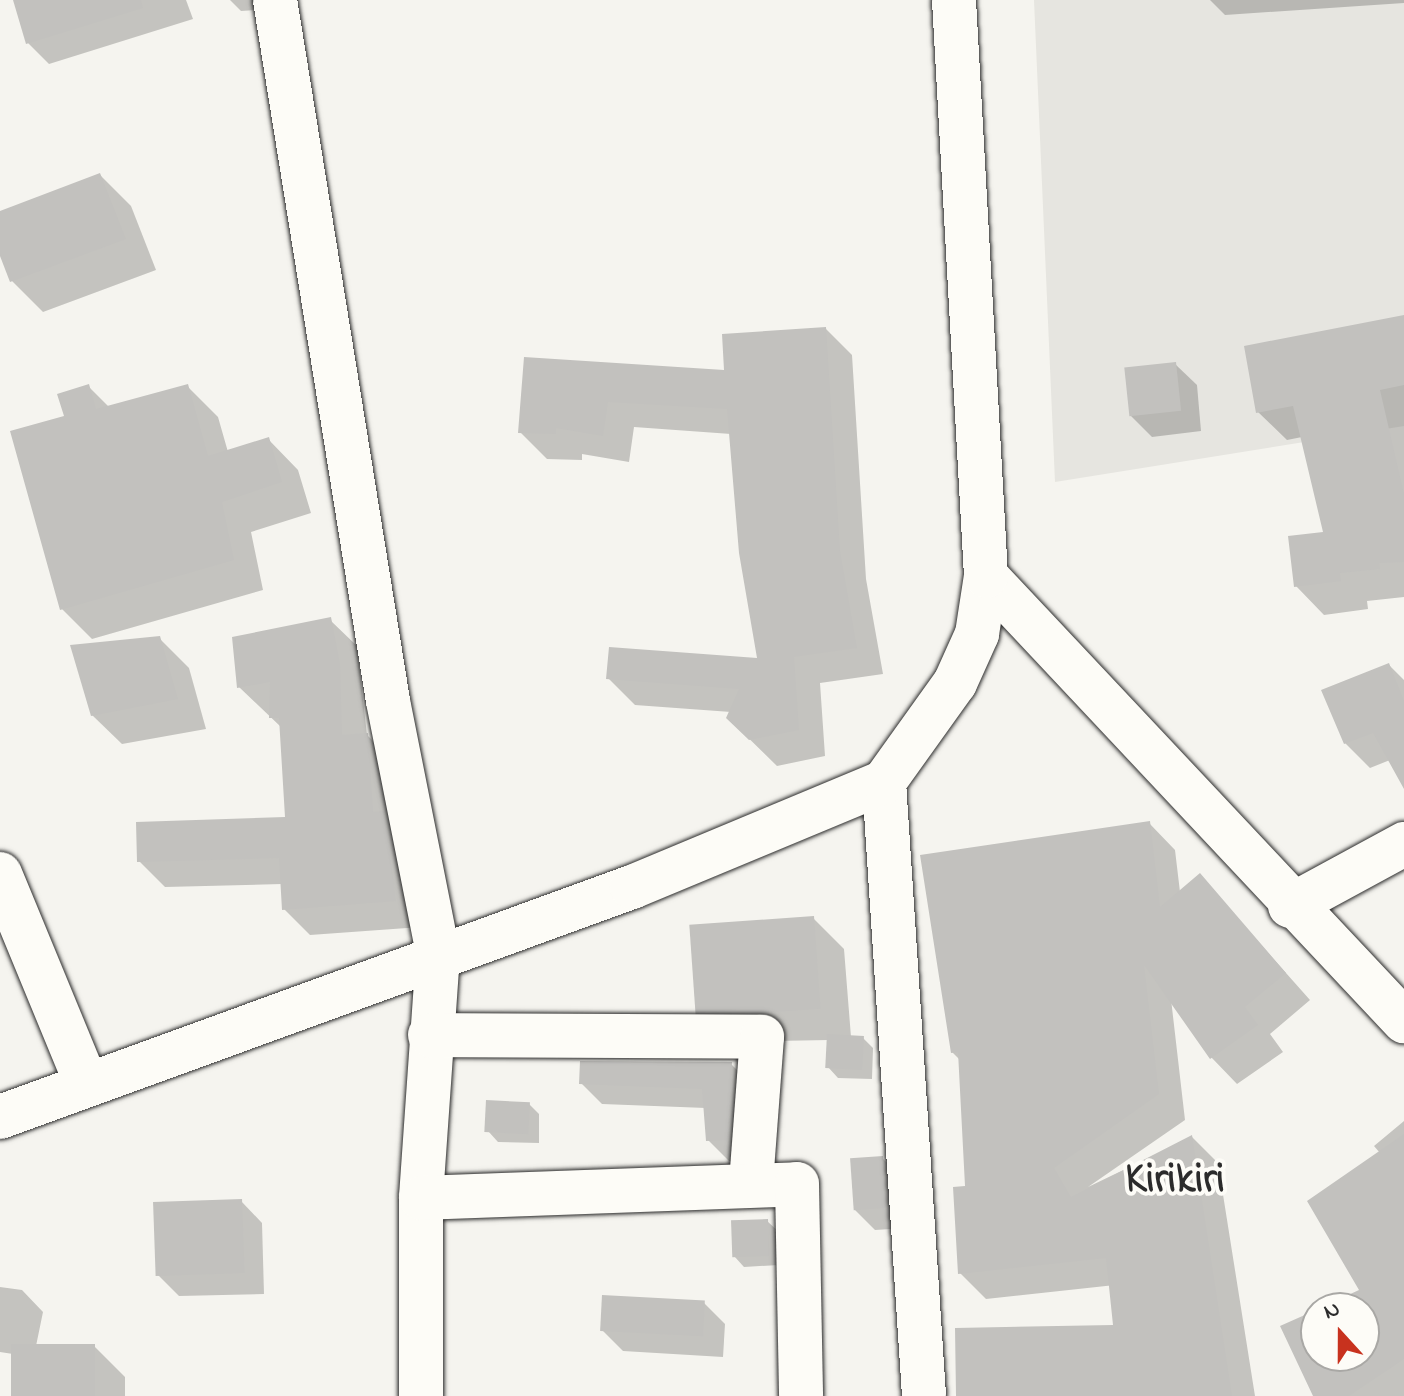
<!DOCTYPE html>
<style>
body{margin:0}
#map{position:relative;width:1404px;height:1396px;overflow:hidden;background:#f5f4ef;font-family:"Indie Flower",sans-serif}
div>[style]{position:absolute}
.built>*{inset:0;background:#e6e5e0}
.shadow>*{inset:0;background:#0003}
.building>*{inset:0;background:#c2c1be;transform-origin:0 0}
.roads{filter:drop-shadow(0 0 2px #2b2b2b) drop-shadow(0 0 2px #2b2b2b)}
.minor>*{height:44px;margin:-22px;padding:0 22px;transform-origin:22px;border-radius:22px;background:#fdfcf7}
.major>*{height:44px;margin:-22px;padding:0 22px;transform-origin:22px;border-radius:22px;background:#fdfcf7}
span{translate:-50% -50%;white-space:nowrap;text-align:center;line-height:1.15;-webkit-text-stroke:8px #fdfcf7;paint-order:stroke}
.district-label{font-size:44px;color:#2b2b2b;font-weight:700}
.north{position:absolute;left:1300px;top:1292px;width:80px;height:80px;box-sizing:border-box;background:#fdfcf7;border:2px solid #a9a8a5;border-radius:50%;rotate:339deg;font-size:22px;font-weight:700;line-height:32px;text-align:center;color:#2b2b2b}
.north::after{content:'';display:block;margin:auto;width:28px;height:36px;background:#c8321e;clip-path:polygon(50% 0,100% 100%,50% 72%,0 100%)}
</style>
<div id="map">
<div class="built">
<i style="clip-path:polygon(1034px 0,1404px 0,1404px 426px,1055px 482px)"></i>
</div>
<div class="shadow">
<i style="clip-path:polygon(15px 0,186px 0,193px 19px,49px 64px,28px 43px)"></i>
<i style="clip-path:polygon(230px 0,284px 0,275px 9px,241px 11px)"></i>
<i style="clip-path:polygon(1210px 0,1404px 0,1404px 3px,1225px 15px)"></i>
<i style="clip-path:polygon(100px 175px,131px 206px,156px 270px,43px 312px,12px 281px,0 251px,0 213px)"></i>
<i style="clip-path:polygon(1404px 317px,1404px 597px,1367px 601px,1368px 609px,1324px 615px,1296px 586px,1325px 534px,1302px 437px,1287px 440px,1258px 412px)"></i>
<i style="clip-path:polygon(826px 329px,852px 355px,866px 579px,883px 674px,820px 683px,825px 756px,777px 766px,728px 718px,731px 712px,635px 705px,608px 678px,760px 660px,731px 434px,634px 427px,629px 462px,582px 454px,582px 460px,547px 459px,520px 432px,526px 359px,726px 372px)"></i>
<i style="clip-path:polygon(1175px 364px,1197px 385px,1201px 431px,1152px 437px,1131px 416px)"></i>
<i style="clip-path:polygon(187px 386px,218px 417px,228px 452px,268px 439px,298px 470px,311px 513px,251px 532px,263px 590px,92px 639px,62px 609px,66px 418px,89px 387px,110px 408px)"></i>
<i style="clip-path:polygon(330px 620px,357px 646px,367px 735px,393px 761px,421px 927px,310px 935px,284px 909px,282px 884px,165px 887px,139px 861px,287px 818px,281px 727px,239px 687px)"></i>
<i style="clip-path:polygon(159px 638px,189px 668px,206px 729px,122px 744px,92px 715px)"></i>
<i style="clip-path:polygon(1389px 665px,1404px 680px,1404px 785px,1390px 760px,1370px 768px,1345px 743px)"></i>
<i style="clip-path:polygon(1149px 823px,1175px 850px,1180px 892px,1199px 875px,1310px 1000px,1270px 1034px,1283px 1052px,1237px 1084px,1211px 1057px,1171px 999px,1185px 1120px,1088px 1187px,1192px 1137px,1218px 1163px,1255px 1396px,959px 1396px,1128px 1326px,1115px 1285px,986px 1299px,960px 1273px,967px 1188px,960px 1060px,952px 1052px)"></i>
<i style="clip-path:polygon(813px 918px,844px 949px,851px 1037px,863px 1038px,873px 1048px,872px 1079px,838px 1078px,828px 1067px,829px 1040px,729px 1042px,698px 1011px)"></i>
<i style="clip-path:polygon(731px 1064px,752px 1085px,749px 1161px,729px 1161px,708px 1140px,706px 1108px,602px 1104px,581px 1083px)"></i>
<i style="clip-path:polygon(529px 1104px,539px 1114px,539px 1143px,498px 1142px,488px 1131px)"></i>
<i style="clip-path:polygon(1404px 1121px,1404px 1396px,1315px 1396px,1316px 1312px,1316px 1356px,1364px 1356px,1364px 1308px,1324px 1308px,1362px 1291px,1380px 1153px,1374px 1146px)"></i>
<i style="clip-path:polygon(882px 1158px,904px 1179px,907px 1228px,875px 1230px,854px 1209px)"></i>
<i style="clip-path:polygon(241px 1201px,262px 1223px,264px 1294px,179px 1296px,158px 1275px)"></i>
<i style="clip-path:polygon(767px 1221px,778px 1231px,779px 1265px,744px 1267px,734px 1256px)"></i>
<i style="clip-path:polygon(0 1287px,22px 1290px,43px 1312px,36px 1346px,94px 1346px,125px 1377px,125px 1396px,13px 1396px,13px 1354px,0 1352px)"></i>
<i style="clip-path:polygon(704px 1303px,725px 1324px,723px 1357px,623px 1351px,602px 1330px)"></i>
</div>
<div class="building">
<i style="clip-path:polygon(13px 0,141px 0,143px 8px,26px 44px)"></i>
<i style="clip-path:polygon(100px 173px,126px 239px,10px 282px,0 256px,0 211px)"></i>
<i style="clip-path:polygon(1404px 315px,1404px 385px,1380px 390px,1404px 494px,1404px 562px,1379px 563px,1380px 569px,1340px 573px,1341px 581px,1294px 587px,1288px 536px,1323px 532px,1293px 406px,1256px 413px,1244px 346px)"></i>
<i style="clip-path:polygon(826px 327px,840px 551px,857px 648px,794px 657px,799px 730px,749px 740px,726px 718px,739px 689px,606px 679px,609px 647px,757px 658px,739px 553px,727px 409px,608px 402px,603px 436px,556px 428px,556px 434px,518px 433px,524px 357px,724px 370px,722px 334px)"></i>
<i style="left:1176px;top:362px;width:49px;height:52px;rotate:84deg"></i>
<i style="clip-path:polygon(89px 384px,96px 409px,188px 384px,208px 456px,269px 437px,282px 482px,222px 502px,234px 560px,60px 610px,10px 431px,64px 416px,57px 394px)"></i>
<i style="clip-path:polygon(331px 617px,340px 664px,342px 735px,368px 733px,373px 812px,384px 811px,396px 901px,282px 910px,279px 858px,137px 862px,136px 822px,285px 817px,279px 718px,269px 718px,270px 682px,237px 688px,232px 637px)"></i>
<i style="clip-path:polygon(160px 636px,178px 699px,91px 716px,70px 645px)"></i>
<i style="clip-path:polygon(1389px 663px,1404px 701px,1404px 789px,1373px 733px,1344px 744px,1321px 690px)"></i>
<i style="clip-path:polygon(1150px 821px,1160px 907px,1200px 873px,1286px 973px,1245px 1007px,1258px 1025px,1210px 1059px,1144px 965px,1159px 1094px,1054px 1168px,1071px 1197px,1192px 1135px,1232px 1396px,956px 1396px,955px 1328px,1113px 1325px,1106px 1258px,958px 1274px,953px 1187px,965px 1186px,958px 1052px,951px 1053px,920px 855px)"></i>
<i style="left:814px;top:916px;width:93px;height:125px;rotate:86deg"></i>
<i style="left:827px;top:1034px;width:37px;height:34px;rotate:3deg"></i>
<i style="clip-path:polygon(580px 1061px,732px 1062px,728px 1140px,706px 1141px,702px 1089px,579px 1084px)"></i>
<i style="left:486px;top:1100px;width:44px;height:32px;rotate:3deg"></i>
<i style="clip-path:polygon(1404px 1134px,1404px 1359px,1349px 1396px,1313px 1396px,1280px 1326px,1316px 1310px,1316px 1356px,1364px 1356px,1364px 1308px,1320px 1308px,1359px 1290px,1307px 1201px)"></i>
<i style="left:883px;top:1156px;width:52px;height:33px;rotate:86deg"></i>
<i style="left:242px;top:1199px;width:74px;height:89px;rotate:88deg"></i>
<i style="left:768px;top:1219px;width:37px;height:37px;rotate:88deg"></i>
<i style="left:602px;top:1295px;width:103px;height:36px;rotate:3deg"></i>
<i style="left:95px;top:1344px;width:52px;height:84px;rotate:90deg"></i>
</div>
<div class="roads">
<div class="minor">
<i style="left:275px;top:0;width:710px;rotate:80.84deg"></i>
<i style="left:388px;top:701px;width:258px;rotate:78.8deg"></i>
<i style="left:438px;top:954px;width:245px;rotate:94deg"></i>
<i style="left:421px;top:1198px;width:198px;rotate:90deg"></i>
<i style="left:986px;top:576px;width:611px;rotate:46.79deg"></i>
<i style="left:884px;top:782px;width:615px;rotate:86.27deg"></i>
<i style="left:0;top:874px;width:226px;rotate:67.6deg"></i>
<i style="left:1290px;top:906px;width:130px;rotate:-28.5deg"></i>
<i style="left:430px;top:1035px;width:332px;rotate:0.3deg"></i>
<i style="left:762px;top:1037px;width:148px;rotate:94.3deg"></i>
<i style="left:421px;top:1198px;width:376px;rotate:-2.1deg"></i>
<i style="left:797px;top:1184px;width:212px;rotate:88.9deg"></i>
</div>
<div class="major">
<i style="left:0;top:1117px;width:673px;rotate:-20deg"></i>
<i style="left:632px;top:887px;width:273px;rotate:-22.6deg"></i>
<i style="left:884px;top:782px;width:122px;rotate:-54.4deg"></i>
<i style="left:955px;top:683px;width:54px;rotate:-65.8deg"></i>
<i style="left:977px;top:634px;width:59px;rotate:-81.2deg"></i>
<i style="left:986px;top:576px;width:577px;rotate:-93.18deg"></i>
</div>
</div>
<div class="district-label">
<span style="left:1175px;top:1180px">Kirikiri</span>
</div>
<div class="north">N</div>
</div>
